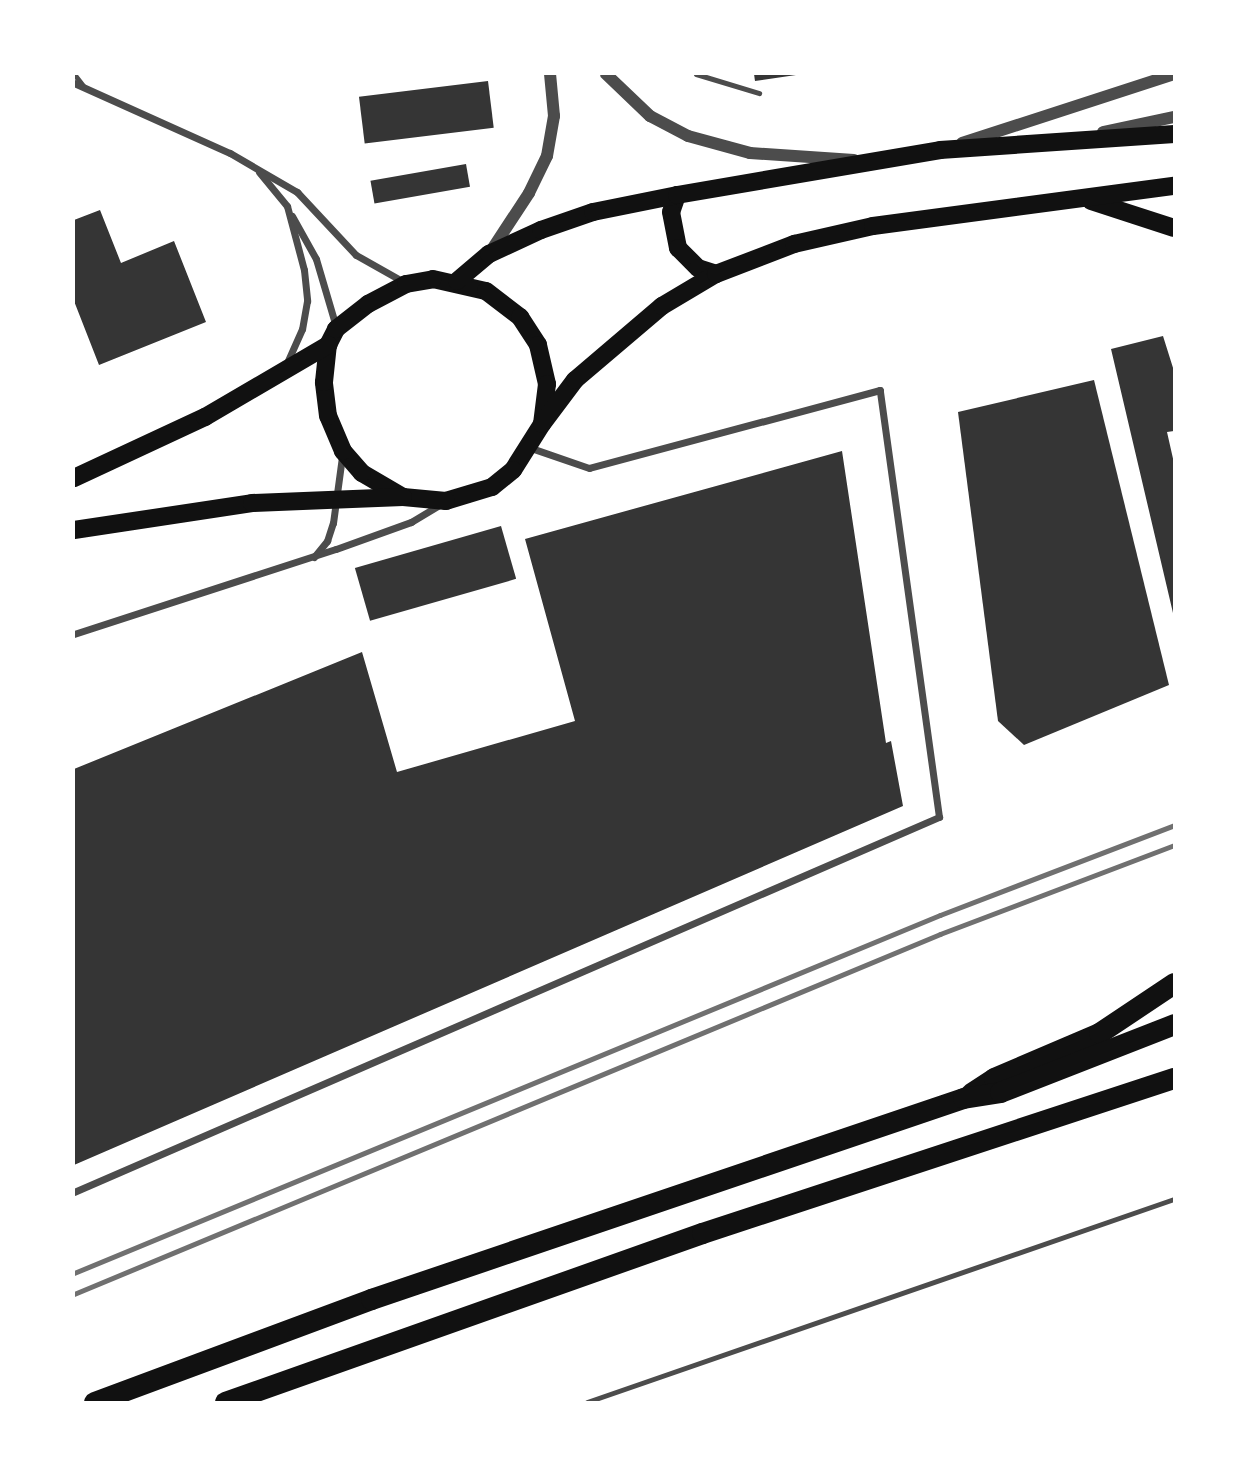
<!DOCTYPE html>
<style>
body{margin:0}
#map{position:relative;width:1248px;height:1476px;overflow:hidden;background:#fff;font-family:"Fira Sans Condensed",sans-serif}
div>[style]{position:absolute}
.building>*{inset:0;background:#353535;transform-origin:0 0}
.service>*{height:5px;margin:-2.5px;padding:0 2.5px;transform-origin:2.5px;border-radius:2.5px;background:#4c4c4c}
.minor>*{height:7px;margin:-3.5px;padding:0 3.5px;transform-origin:3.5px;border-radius:3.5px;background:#4c4c4c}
.tertiary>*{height:12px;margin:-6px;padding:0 6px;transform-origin:6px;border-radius:6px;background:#4c4c4c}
.primary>*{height:18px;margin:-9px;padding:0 9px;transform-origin:9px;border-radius:9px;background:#111}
.motorway>*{height:21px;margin:-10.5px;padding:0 10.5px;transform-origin:10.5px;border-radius:10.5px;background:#111}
.rail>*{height:5px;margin:-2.5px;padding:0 2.5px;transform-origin:2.5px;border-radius:2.5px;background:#707070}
span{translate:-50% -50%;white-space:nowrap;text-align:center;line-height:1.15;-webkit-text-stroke:6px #fff;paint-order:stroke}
.frame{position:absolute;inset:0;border:75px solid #fff;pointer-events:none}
</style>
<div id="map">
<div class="building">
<i style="clip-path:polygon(754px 74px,796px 74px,796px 75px,755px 81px)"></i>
<i style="left:488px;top:81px;width:47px;height:130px;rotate:83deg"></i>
<i style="left:466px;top:164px;width:23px;height:97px;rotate:80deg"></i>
<i style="clip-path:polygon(100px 210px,121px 263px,174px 241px,206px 322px,99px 365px,74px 301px,74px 220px)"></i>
<i style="clip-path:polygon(1163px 336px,1174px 371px,1174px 431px,1167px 432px,1174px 463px,1173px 613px,1111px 349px)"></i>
<i style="clip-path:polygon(1094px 380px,1169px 685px,1024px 745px,998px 721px,958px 412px)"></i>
<i style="clip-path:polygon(842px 451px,886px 743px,891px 741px,903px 806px,74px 1165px,74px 769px,362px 652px,397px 772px,575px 721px,525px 539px)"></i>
<i style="left:501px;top:526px;width:55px;height:152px;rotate:74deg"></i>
</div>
<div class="service">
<i style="left:74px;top:74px;width:18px;rotate:52deg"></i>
<i style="left:696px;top:74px;width:66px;rotate:16.8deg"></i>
<i style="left:587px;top:1402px;width:621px;rotate:-19.08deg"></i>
</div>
<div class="minor">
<i style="left:74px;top:83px;width:171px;rotate:24.2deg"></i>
<i style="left:230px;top:153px;width:78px;rotate:30.2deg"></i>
<i style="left:297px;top:192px;width:86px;rotate:46.9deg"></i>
<i style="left:356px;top:255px;width:55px;rotate:29.4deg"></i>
<i style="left:259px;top:172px;width:44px;rotate:50.5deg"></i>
<i style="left:287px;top:206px;width:66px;rotate:75.1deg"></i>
<i style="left:304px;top:270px;width:31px;rotate:84deg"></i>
<i style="left:307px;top:301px;width:28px;rotate:100deg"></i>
<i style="left:302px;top:329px;width:39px;rotate:114deg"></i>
<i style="left:292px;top:216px;width:49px;rotate:60.8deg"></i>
<i style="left:316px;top:259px;width:71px;rotate:73.6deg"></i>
<i style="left:314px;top:557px;width:21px;rotate:-51deg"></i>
<i style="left:327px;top:541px;width:19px;rotate:-72deg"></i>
<i style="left:333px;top:523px;width:68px;rotate:-82.3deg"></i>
<i style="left:74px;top:634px;width:275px;rotate:-18deg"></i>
<i style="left:336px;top:549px;width:80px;rotate:-19.8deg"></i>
<i style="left:411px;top:522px;width:33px;rotate:-31deg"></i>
<i style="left:74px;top:1192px;width:943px;rotate:-23.44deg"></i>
<i style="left:939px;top:817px;width:431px;rotate:-97.9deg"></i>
<i style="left:880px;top:390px;width:301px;rotate:165deg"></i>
<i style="left:589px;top:468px;width:61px;rotate:-161deg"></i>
</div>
<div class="tertiary">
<i style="left:606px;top:74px;width:61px;rotate:43.7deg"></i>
<i style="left:650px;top:116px;width:43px;rotate:27.8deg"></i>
<i style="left:688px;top:136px;width:64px;rotate:15.3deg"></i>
<i style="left:750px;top:153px;width:104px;rotate:3.9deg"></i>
<i style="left:1103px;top:132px;width:73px;rotate:-11.9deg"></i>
<i style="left:962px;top:143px;width:223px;rotate:-18deg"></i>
<i style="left:489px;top:254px;width:73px;rotate:-56.7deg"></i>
<i style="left:529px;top:193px;width:41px;rotate:-64.1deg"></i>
<i style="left:547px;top:156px;width:41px;rotate:-80.1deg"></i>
<i style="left:554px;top:116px;width:42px;rotate:-95.4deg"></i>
</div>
<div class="primary">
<i style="left:677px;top:195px;width:18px;rotate:109deg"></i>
<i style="left:671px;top:212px;width:37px;rotate:79deg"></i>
<i style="left:678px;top:248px;width:28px;rotate:45deg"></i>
<i style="left:698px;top:268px;width:19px;rotate:18deg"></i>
<i style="left:1091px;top:201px;width:87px;rotate:18deg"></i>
<i style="left:433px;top:279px;width:54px;rotate:12.8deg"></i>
<i style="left:486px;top:291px;width:43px;rotate:37.4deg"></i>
<i style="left:520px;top:317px;width:33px;rotate:57deg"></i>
<i style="left:538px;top:345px;width:40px;rotate:77deg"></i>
<i style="left:547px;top:384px;width:40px;rotate:97.1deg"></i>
<i style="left:542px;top:424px;width:54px;rotate:122.2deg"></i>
<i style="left:513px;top:470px;width:27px;rotate:141deg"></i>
<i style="left:492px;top:487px;width:48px;rotate:163.1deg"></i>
<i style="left:446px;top:501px;width:43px;rotate:-174.7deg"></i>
<i style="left:403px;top:497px;width:48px;rotate:-149.7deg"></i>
<i style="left:362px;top:473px;width:29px;rotate:-131deg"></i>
<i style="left:343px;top:451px;width:38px;rotate:-113deg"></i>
<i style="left:328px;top:416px;width:34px;rotate:-97deg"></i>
<i style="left:324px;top:382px;width:37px;rotate:-84deg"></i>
<i style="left:328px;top:345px;width:18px;rotate:-63deg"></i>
<i style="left:336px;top:329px;width:41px;rotate:-38deg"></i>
<i style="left:368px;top:304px;width:43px;rotate:-27.8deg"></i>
<i style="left:406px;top:284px;width:27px;rotate:-10deg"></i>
<i style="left:457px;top:281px;width:42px;rotate:-40.2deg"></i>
<i style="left:489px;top:254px;width:57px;rotate:-24.8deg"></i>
<i style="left:541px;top:230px;width:55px;rotate:-19.1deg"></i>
<i style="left:593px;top:212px;width:86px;rotate:-11.4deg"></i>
<i style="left:677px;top:195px;width:267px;rotate:-9.7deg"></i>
<i style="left:940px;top:150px;width:235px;rotate:-3.9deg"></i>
<i style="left:542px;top:424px;width:55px;rotate:-53.1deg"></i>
<i style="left:575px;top:380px;width:114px;rotate:-40.4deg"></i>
<i style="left:662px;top:306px;width:63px;rotate:-30.7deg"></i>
<i style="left:716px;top:274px;width:84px;rotate:-21deg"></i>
<i style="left:794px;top:244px;width:81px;rotate:-12.8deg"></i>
<i style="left:873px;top:226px;width:304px;rotate:-7.6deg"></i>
<i style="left:74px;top:478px;width:145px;rotate:-25deg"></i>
<i style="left:205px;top:417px;width:143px;rotate:-30.3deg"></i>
<i style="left:74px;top:530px;width:180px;rotate:-8.6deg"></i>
<i style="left:252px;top:503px;width:151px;rotate:-2.3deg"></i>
</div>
<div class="motorway">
<i style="left:971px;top:1093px;width:27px;rotate:-33deg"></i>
<i style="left:994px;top:1078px;width:114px;rotate:-23.2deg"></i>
<i style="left:1099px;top:1033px;width:90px;rotate:-33.7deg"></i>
<i style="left:94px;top:1402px;width:296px;rotate:-20.4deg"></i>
<i style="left:371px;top:1299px;width:625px;rotate:-18.75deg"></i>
<i style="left:963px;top:1098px;width:37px;rotate:-9deg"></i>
<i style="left:1000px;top:1092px;width:187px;rotate:-21.3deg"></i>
<i style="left:225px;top:1402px;width:506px;rotate:-19.51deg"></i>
<i style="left:702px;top:1233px;width:497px;rotate:-18.2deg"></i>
</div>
<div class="rail">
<i style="left:74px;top:1273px;width:937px;rotate:-22.46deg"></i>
<i style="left:940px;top:915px;width:251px;rotate:-21deg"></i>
<i style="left:74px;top:1294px;width:938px;rotate:-22.57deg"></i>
<i style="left:940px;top:934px;width:250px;rotate:-20.8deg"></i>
</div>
<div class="frame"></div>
</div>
